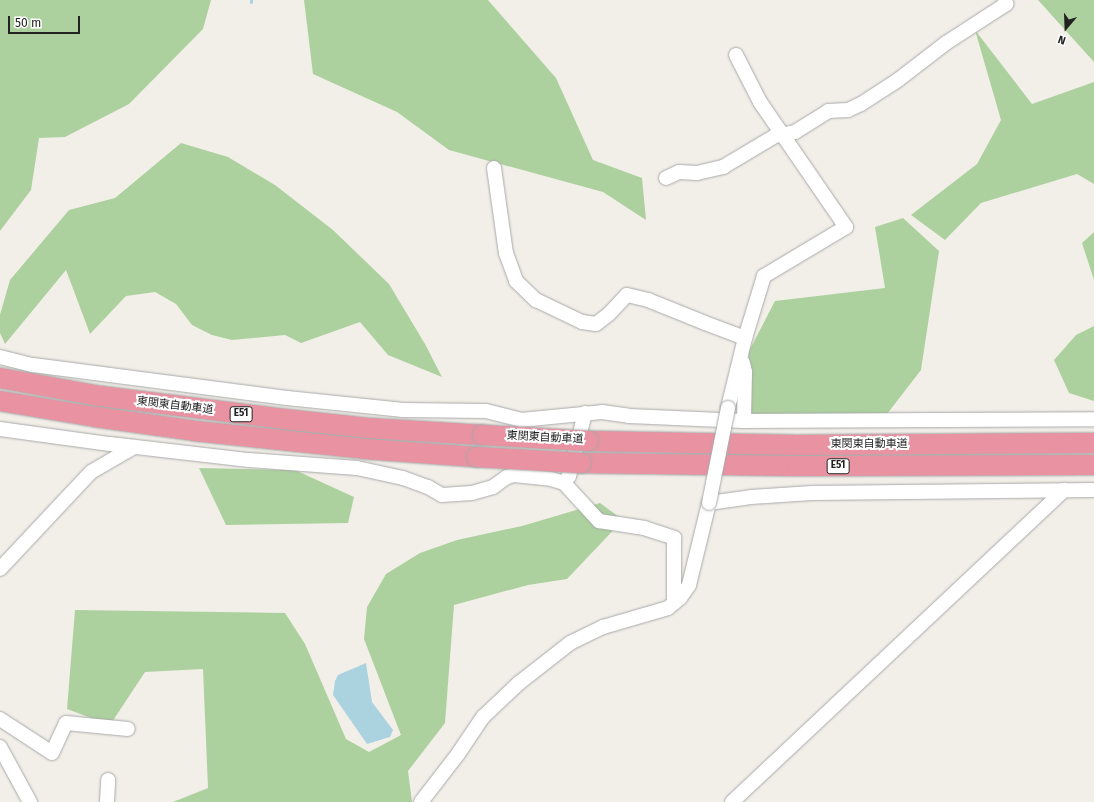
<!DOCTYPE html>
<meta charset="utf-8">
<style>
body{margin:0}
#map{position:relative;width:1094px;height:802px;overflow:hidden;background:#f2efe9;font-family:"Fira Sans","Noto Sans JP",sans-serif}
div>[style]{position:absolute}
.forest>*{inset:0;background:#add19e}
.water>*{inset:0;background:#aad3df}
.stream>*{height:3px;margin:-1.5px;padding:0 1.5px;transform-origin:1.5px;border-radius:1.5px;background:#aad3df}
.roads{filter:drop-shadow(0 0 1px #a9a9a9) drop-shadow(0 0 1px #a9a9a9)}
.minor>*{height:14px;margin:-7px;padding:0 7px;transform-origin:7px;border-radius:7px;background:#fff}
.highway>*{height:20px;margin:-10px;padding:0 10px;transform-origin:10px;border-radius:10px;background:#e892a2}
.bridges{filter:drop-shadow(0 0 1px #a9a9a9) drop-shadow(0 0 1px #a9a9a9)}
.minor-bridge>*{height:14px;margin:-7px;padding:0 7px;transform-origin:7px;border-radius:7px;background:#fff}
.highway-bridge>*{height:20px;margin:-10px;padding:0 10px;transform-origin:10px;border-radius:10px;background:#e892a2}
span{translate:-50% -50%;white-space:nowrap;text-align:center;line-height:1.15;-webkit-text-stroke:4px #fff;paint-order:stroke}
.shield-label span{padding:1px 3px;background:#fff;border:1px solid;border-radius:3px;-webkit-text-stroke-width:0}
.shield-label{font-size:10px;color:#222;font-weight:700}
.street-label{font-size:11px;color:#222}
.north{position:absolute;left:1046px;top:8px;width:40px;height:40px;-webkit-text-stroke:3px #fff;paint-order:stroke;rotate:199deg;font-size:11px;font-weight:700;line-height:16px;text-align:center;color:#222}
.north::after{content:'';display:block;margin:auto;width:14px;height:18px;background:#222;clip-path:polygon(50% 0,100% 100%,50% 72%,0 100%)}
.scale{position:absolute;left:8px;top:16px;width:72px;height:18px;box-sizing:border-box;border:2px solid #222;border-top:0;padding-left:5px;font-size:12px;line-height:14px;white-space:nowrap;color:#222;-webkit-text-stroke:3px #fff;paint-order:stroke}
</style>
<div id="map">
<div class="forest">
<i style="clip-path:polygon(0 0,211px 0,203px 29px,129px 104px,65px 137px,39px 138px,31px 190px,0 231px)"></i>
<i style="clip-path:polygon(304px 0,488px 0,556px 78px,593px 160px,642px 178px,646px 220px,603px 192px,449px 150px,397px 112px,313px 74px)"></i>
<i style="clip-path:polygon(1038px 0,1094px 0,1094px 62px)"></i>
<i style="clip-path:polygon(975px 30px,1032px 104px,1094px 82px,1094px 184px,1077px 174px,981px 203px,945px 240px,911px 215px,977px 164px,1001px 120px)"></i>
<i style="clip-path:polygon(181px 143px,228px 157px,275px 185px,333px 230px,389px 284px,425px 344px,442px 377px,388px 355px,360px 322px,301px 343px,285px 335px,232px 340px,212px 335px,192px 325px,176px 304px,155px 292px,126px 296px,90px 334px,66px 270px,5px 344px,0 333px,0 315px,10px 280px,69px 210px,115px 198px)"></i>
<i style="clip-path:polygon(903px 218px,939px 251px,921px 370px,887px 414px,749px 417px,749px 351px,775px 301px,885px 288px,875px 227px)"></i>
<i style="clip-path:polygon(1094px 232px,1094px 280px,1082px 243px)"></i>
<i style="clip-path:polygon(1094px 326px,1094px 401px,1069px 393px,1054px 360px,1076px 335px)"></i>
<i style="clip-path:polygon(199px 468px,295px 470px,354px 497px,348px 523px,226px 525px)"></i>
<i style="clip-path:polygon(600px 503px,623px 520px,567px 579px,528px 585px,454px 605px,445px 723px,408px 771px,412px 802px,173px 802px,208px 788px,203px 669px,145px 672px,110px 725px,67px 709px,75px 610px,285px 613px,305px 644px,346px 739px,369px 752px,401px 735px,364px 639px,367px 607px,386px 574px,420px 553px,457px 540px,522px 526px)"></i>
</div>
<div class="water">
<i style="clip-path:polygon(366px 663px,372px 702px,393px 730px,390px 737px,367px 744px,333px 695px,335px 681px,338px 675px)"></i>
</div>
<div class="stream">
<i style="left:251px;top:2px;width:2px;rotate:-90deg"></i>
</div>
<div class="roads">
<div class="minor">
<i style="left:736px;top:55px;width:53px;rotate:62.9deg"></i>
<i style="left:760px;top:102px;width:152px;rotate:55.5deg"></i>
<i style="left:846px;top:227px;width:96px;rotate:149.1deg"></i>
<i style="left:764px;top:276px;width:65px;rotate:107deg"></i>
<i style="left:494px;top:168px;width:86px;rotate:82deg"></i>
<i style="left:506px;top:253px;width:30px;rotate:70deg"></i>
<i style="left:516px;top:281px;width:28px;rotate:44deg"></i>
<i style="left:536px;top:300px;width:51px;rotate:25.6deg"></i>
<i style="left:582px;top:322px;width:14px;rotate:8deg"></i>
<i style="left:596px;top:324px;width:16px;rotate:-38deg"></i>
<i style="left:609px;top:314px;width:26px;rotate:-47deg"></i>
<i style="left:627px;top:295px;width:22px;rotate:13deg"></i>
<i style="left:648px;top:300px;width:61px;rotate:22deg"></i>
<i style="left:705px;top:323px;width:43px;rotate:20.6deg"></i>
<i style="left:745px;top:338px;width:72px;rotate:103.7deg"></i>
<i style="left:666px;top:178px;width:14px;rotate:-25deg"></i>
<i style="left:679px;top:172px;width:18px;rotate:3deg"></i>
<i style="left:697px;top:173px;width:27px;rotate:-13deg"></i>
<i style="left:723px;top:167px;width:61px;rotate:-30.8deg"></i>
<i style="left:775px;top:136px;width:20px;rotate:-11deg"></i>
<i style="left:795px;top:132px;width:39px;rotate:-32deg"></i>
<i style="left:828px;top:111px;width:20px;rotate:-3deg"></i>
<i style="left:848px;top:110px;width:14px;rotate:-25deg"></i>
<i style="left:861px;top:104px;width:44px;rotate:-33deg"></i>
<i style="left:898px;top:80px;width:61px;rotate:-37.6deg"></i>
<i style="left:946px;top:43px;width:72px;rotate:-33deg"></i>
<i style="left:1006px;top:4px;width:4px;rotate:-104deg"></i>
<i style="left:0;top:357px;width:34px;rotate:14deg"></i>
<i style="left:33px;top:365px;width:256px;rotate:7.4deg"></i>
<i style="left:287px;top:398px;width:117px;rotate:5.9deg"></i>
<i style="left:403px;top:410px;width:83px;rotate:0.7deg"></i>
<i style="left:486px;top:411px;width:36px;rotate:14deg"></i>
<i style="left:521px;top:420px;width:81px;rotate:-5.6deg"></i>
<i style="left:602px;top:412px;width:27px;rotate:8deg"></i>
<i style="left:629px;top:416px;width:115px;rotate:2.5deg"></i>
<i style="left:744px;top:421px;width:350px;rotate:-0.3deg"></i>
<i style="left:743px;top:363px;width:9px;rotate:77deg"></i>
<i style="left:745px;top:372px;width:49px;rotate:91.2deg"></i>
<i style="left:0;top:429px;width:111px;rotate:7.8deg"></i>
<i style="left:110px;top:444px;width:140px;rotate:6.6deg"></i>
<i style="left:249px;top:460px;width:108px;rotate:4.2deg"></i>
<i style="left:357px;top:468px;width:47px;rotate:12.3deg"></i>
<i style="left:403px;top:478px;width:27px;rotate:20deg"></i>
<i style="left:428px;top:487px;width:16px;rotate:30deg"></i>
<i style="left:442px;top:495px;width:30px;rotate:-4deg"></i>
<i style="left:472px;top:493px;width:22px;rotate:-16deg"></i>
<i style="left:493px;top:487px;width:17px;rotate:-36deg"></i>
<i style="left:507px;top:477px;width:7px;rotate:-16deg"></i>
<i style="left:514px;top:475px;width:37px;rotate:6deg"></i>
<i style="left:551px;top:479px;width:14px;rotate:17deg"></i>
<i style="left:564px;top:483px;width:52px;rotate:47.4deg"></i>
<i style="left:599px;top:521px;width:46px;rotate:8.8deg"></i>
<i style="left:644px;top:528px;width:32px;rotate:18deg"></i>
<i style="left:674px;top:538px;width:65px;rotate:90deg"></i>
<i style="left:564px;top:483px;width:9px;rotate:-54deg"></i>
<i style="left:569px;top:476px;width:65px;rotate:-75.7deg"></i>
<i style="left:0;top:569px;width:133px;rotate:-46.8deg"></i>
<i style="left:91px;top:472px;width:50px;rotate:-30.2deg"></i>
<i style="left:0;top:719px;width:62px;rotate:33.2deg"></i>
<i style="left:52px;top:753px;width:33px;rotate:-65deg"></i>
<i style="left:66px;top:723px;width:62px;rotate:5.5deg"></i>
<i style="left:0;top:747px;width:63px;rotate:61.4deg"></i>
<i style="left:107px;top:802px;width:22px;rotate:-87deg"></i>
<i style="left:421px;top:802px;width:61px;rotate:-52.4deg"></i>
<i style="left:458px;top:754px;width:45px;rotate:-56deg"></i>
<i style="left:483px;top:717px;width:50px;rotate:-43.4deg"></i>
<i style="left:519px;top:683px;width:65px;rotate:-38.1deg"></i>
<i style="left:570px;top:643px;width:37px;rotate:-26deg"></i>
<i style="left:603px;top:627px;width:68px;rotate:-16.3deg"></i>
<i style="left:668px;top:608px;width:16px;rotate:-40deg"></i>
<i style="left:680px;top:598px;width:16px;rotate:-55deg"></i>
<i style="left:689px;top:585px;width:84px;rotate:-76.3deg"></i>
<i style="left:709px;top:503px;width:42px;rotate:-8.1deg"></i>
<i style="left:751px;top:497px;width:61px;rotate:-3.8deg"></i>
<i style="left:812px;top:493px;width:282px;rotate:-0.6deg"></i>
<i style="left:732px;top:802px;width:456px;rotate:-43.2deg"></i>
</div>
<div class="highway">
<i style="left:0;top:378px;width:102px;rotate:10.2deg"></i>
<i style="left:100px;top:396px;width:185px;rotate:7.1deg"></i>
<i style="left:284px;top:419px;width:84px;rotate:6.1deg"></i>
<i style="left:368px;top:428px;width:115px;rotate:3.5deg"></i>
<i style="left:0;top:401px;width:97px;rotate:9.5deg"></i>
<i style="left:96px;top:417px;width:100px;rotate:8deg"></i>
<i style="left:195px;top:431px;width:171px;rotate:6deg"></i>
<i style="left:365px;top:449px;width:112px;rotate:4.1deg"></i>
<i style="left:588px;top:441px;width:208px;rotate:1.1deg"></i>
<i style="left:796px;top:445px;width:298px;rotate:-0.4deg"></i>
<i style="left:581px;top:463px;width:216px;rotate:0.8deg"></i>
<i style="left:797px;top:466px;width:297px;rotate:-0.2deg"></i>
</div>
</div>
<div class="bridges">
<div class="minor-bridge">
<i style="left:709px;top:503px;width:97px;rotate:-78.7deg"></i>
</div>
<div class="highway-bridge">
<i style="left:483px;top:435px;width:105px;rotate:3.3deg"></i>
<i style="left:477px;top:457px;width:104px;rotate:3.3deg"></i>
</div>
</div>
<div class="shield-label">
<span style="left:241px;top:414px">E51</span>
<span style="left:838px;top:466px">E51</span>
</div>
<div class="street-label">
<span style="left:175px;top:406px;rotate:7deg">東関東自動車道</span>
<span style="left:545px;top:438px;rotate:3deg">東関東自動車道</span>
<span style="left:869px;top:444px">東関東自動車道</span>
</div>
<div class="north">N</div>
<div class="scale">50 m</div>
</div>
